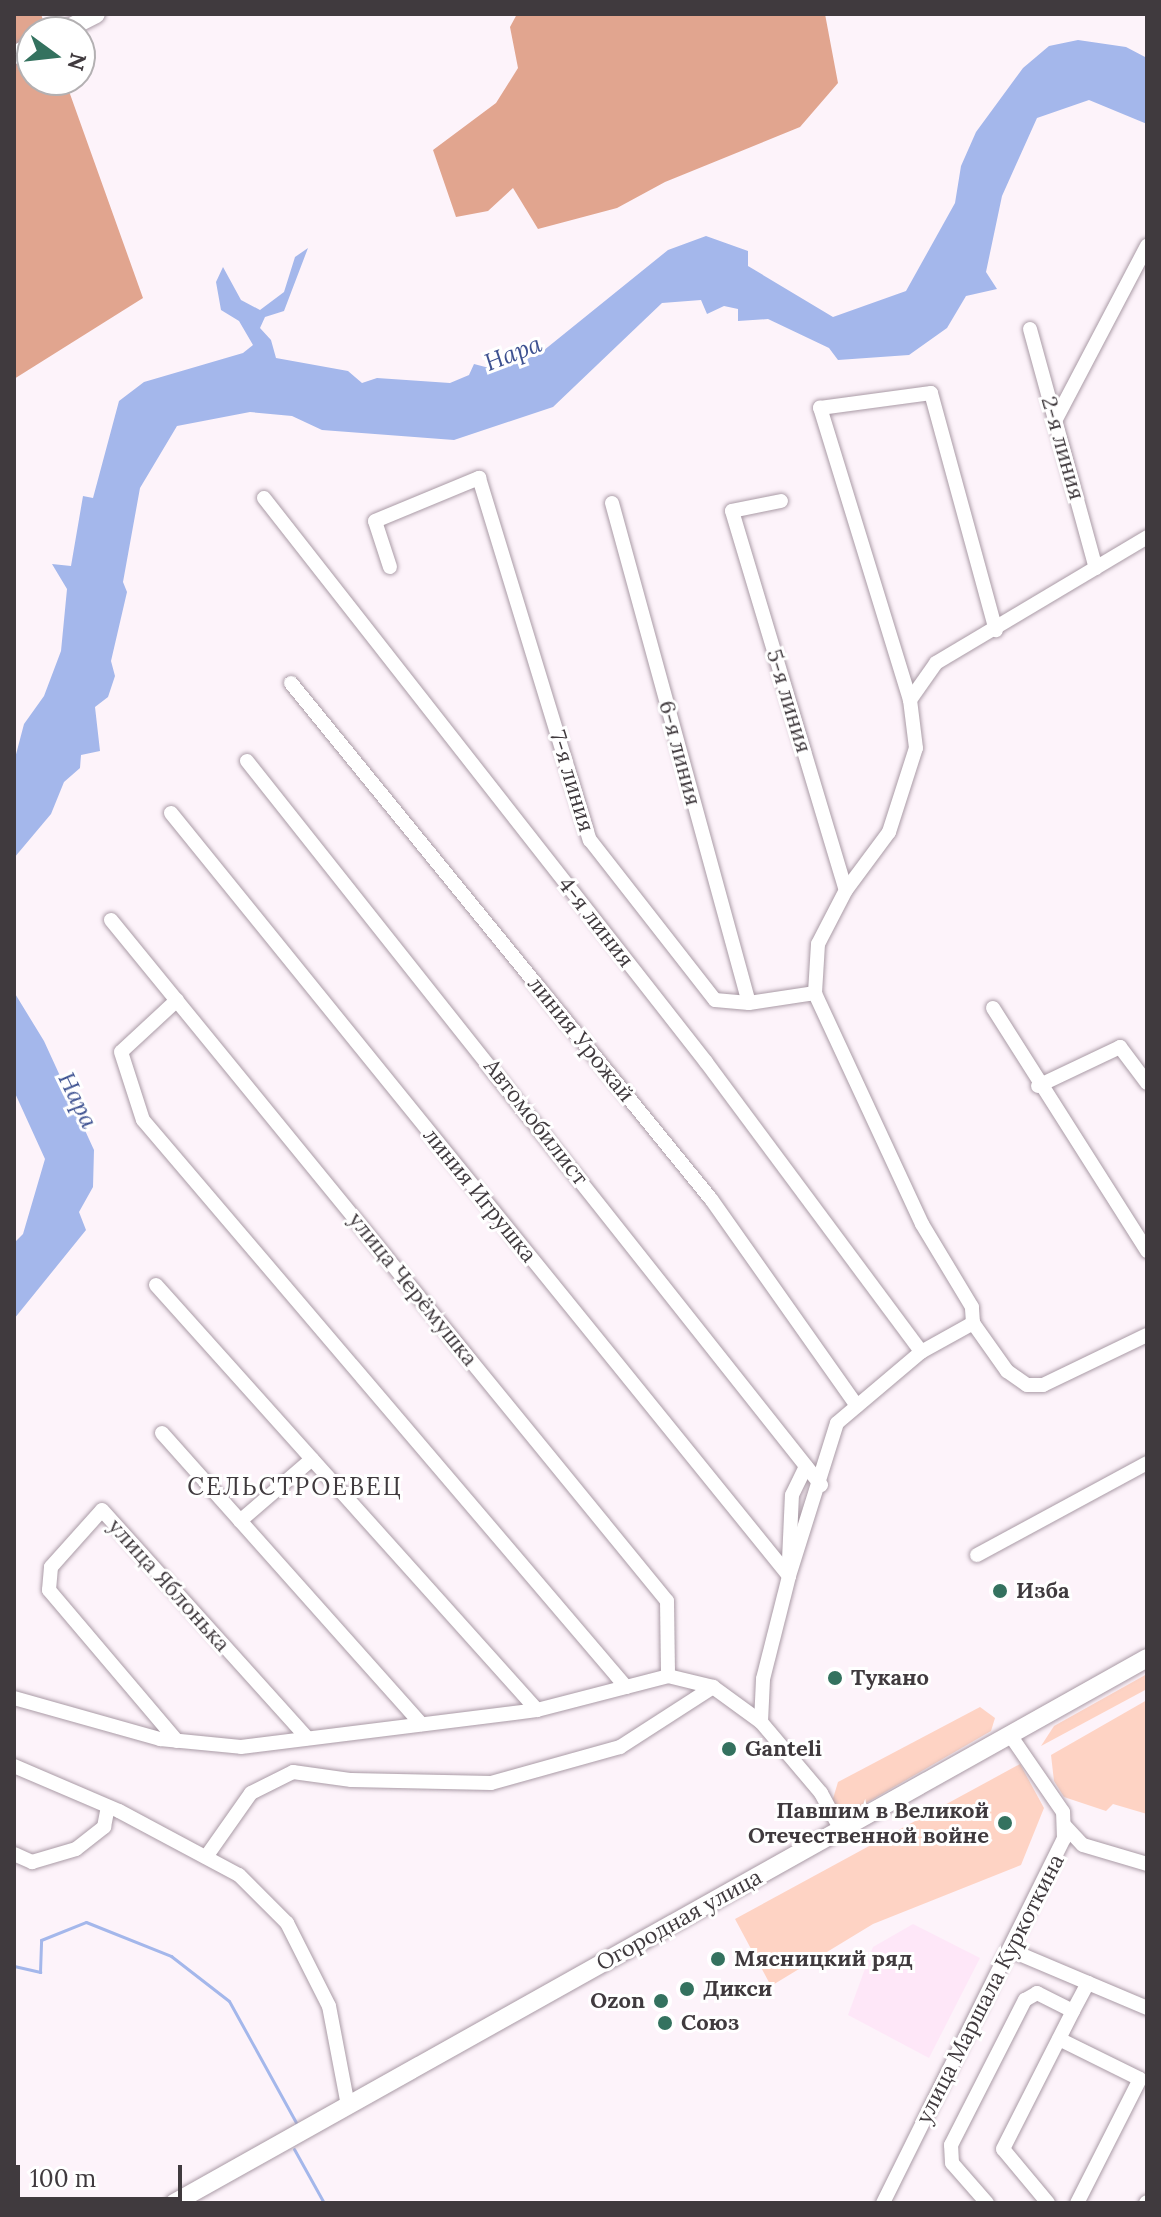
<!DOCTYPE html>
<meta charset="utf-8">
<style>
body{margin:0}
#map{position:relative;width:1161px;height:2217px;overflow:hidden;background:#fdf3fa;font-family:Lora,serif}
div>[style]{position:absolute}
.built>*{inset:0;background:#fee7f8}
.green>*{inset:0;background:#fed3c4}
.forest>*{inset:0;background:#e1a58f}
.water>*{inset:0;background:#a4b7eb}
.stream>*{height:3px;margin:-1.5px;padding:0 1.5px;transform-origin:1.5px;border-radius:1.5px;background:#a4b7eb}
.roads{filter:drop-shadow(0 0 2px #aa9ba6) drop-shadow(0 0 2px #aa9ba6)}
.street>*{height:14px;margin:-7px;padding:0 7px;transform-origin:7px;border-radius:7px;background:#fff}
.secondary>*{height:18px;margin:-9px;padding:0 9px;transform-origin:9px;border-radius:9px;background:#fff}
.dots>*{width:22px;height:22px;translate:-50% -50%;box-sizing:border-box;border:4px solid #fff;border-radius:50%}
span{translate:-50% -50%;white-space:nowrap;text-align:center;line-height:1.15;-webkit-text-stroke:6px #fff;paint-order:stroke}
.street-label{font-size:22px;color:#403a3e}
.poi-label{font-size:22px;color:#403a3e;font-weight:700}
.left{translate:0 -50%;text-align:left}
.right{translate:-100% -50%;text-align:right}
.water-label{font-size:24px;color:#3c5090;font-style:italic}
.neighbourhood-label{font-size:24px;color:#403a3e;letter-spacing:2px}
.frame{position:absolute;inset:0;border:16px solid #403a3e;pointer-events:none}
.north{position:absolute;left:16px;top:16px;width:80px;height:80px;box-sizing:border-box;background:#fff;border:2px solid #b3b0b2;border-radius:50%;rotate:105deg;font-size:22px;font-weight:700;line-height:32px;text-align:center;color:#403a3e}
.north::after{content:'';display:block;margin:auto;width:28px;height:36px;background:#34725f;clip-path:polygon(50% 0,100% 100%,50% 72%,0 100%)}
.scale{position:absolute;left:16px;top:2165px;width:166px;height:36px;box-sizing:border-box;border:4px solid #403a3e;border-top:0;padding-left:10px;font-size:24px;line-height:28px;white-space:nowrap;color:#403a3e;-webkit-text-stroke:6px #fff;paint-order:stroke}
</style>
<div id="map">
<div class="built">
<i style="clip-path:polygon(913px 1924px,980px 1958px,929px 2058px,848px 2015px,873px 1947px)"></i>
</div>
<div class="green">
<i style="clip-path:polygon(1147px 1674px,1147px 1689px,1041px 1746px,1054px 1726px)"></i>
<i style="clip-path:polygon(1147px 1700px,1147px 1814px,1113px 1804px,1106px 1811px,1064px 1797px,1054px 1781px,1051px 1755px)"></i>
<i style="clip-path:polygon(980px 1707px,995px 1718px,991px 1731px,863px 1805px,837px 1810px,832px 1802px,838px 1782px)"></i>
<i style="clip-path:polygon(1020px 1764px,1044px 1808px,1021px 1865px,873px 1924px,771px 1986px,735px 1919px)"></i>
</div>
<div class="forest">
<i style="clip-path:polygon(14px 14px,41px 14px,47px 32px,32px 32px,32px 80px,65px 80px,143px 298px,14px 379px)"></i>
<i style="clip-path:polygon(517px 14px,825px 14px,838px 83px,800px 127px,665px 182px,617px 208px,538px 229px,513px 188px,488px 211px,456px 217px,433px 150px,496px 103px,518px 68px,510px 27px)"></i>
</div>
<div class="water">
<i style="clip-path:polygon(1078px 40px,1126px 47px,1147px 58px,1147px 124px,1089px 100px,1037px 118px,1002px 196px,986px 272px,997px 289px,966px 296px,947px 328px,909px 355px,838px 360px,829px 348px,768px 319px,738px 321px,738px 309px,724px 306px,707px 314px,701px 300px,662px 303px,553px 407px,454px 440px,322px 430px,292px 416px,250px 412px,177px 426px,140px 488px,123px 582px,127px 592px,111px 661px,115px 676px,108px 697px,95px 707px,100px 751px,81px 755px,80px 768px,64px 782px,51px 814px,14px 858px,14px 762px,24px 724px,44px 696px,61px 651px,67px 589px,52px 564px,71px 566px,83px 496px,93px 498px,119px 401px,144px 382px,243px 353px,253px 345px,239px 321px,221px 310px,216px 282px,223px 267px,241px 300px,260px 310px,284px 292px,295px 257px,308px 248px,284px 311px,265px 317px,260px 328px,271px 340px,276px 358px,348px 371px,362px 383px,377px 378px,450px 383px,469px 375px,474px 364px,493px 369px,538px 355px,668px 250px,706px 236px,748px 251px,748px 266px,833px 317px,906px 291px,955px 203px,961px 166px,976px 132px,1023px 68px,1049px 46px)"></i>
<i style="clip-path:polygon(14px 992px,44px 1041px,94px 1150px,93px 1187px,79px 1212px,86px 1230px,14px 1319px,14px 1243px,23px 1234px,45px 1159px,14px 1091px)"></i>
</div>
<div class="stream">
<i style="left:14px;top:1966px;width:27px;rotate:13deg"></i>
<i style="left:40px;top:1972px;width:32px;rotate:-88deg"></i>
<i style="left:41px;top:1940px;width:48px;rotate:-21.8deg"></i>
<i style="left:86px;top:1922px;width:92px;rotate:21.8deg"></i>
<i style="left:171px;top:1956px;width:73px;rotate:37.8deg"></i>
<i style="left:229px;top:2001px;width:141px;rotate:61.1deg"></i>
<i style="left:294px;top:2149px;width:62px;rotate:60.9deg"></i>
</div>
<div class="roads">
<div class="street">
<i style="left:1030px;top:329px;width:248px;rotate:74.6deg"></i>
<i style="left:1055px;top:421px;width:198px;rotate:-62.3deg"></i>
<i style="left:264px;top:498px;width:717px;rotate:51.91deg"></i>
<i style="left:706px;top:1062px;width:361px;rotate:53.4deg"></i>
<i style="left:781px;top:501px;width:50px;rotate:168.5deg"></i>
<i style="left:732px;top:511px;width:396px;rotate:73.3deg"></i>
<i style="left:612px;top:503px;width:518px;rotate:74.68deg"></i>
<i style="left:390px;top:567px;width:48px;rotate:-108.1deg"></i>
<i style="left:375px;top:521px;width:113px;rotate:-22.5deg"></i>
<i style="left:479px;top:478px;width:379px;rotate:73deg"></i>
<i style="left:590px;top:840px;width:203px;rotate:52deg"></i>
<i style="left:715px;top:1000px;width:34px;rotate:5deg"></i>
<i style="left:749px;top:1003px;width:67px;rotate:-8.6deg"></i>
<i style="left:291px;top:683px;width:665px;rotate:50.86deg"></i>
<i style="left:711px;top:1199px;width:253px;rotate:54.8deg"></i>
<i style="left:910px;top:700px;width:306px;rotate:-107.1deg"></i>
<i style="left:820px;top:408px;width:112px;rotate:-7.7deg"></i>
<i style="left:931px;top:393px;width:246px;rotate:74.7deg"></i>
<i style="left:247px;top:761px;width:924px;rotate:51.59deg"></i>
<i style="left:171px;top:813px;width:982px;rotate:50.99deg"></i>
<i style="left:111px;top:920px;width:879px;rotate:50.77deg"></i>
<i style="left:667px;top:1601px;width:75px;rotate:89.2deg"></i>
<i style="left:177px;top:1000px;width:76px;rotate:137.1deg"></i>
<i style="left:121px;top:1052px;width:71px;rotate:72.1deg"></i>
<i style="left:143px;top:1120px;width:745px;rotate:49.57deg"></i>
<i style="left:993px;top:1008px;width:288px;rotate:57.6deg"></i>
<i style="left:1038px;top:1086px;width:91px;rotate:-25.4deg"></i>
<i style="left:1120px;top:1047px;width:45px;rotate:53.1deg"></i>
<i style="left:156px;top:1285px;width:571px;rotate:48.12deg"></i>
<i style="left:973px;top:1323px;width:59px;rotate:54.7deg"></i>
<i style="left:1007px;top:1371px;width:24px;rotate:35deg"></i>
<i style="left:1027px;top:1385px;width:16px"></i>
<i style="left:1043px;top:1385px;width:115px;rotate:-25.7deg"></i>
<i style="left:162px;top:1433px;width:390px;rotate:48.3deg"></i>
<i style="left:240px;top:1521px;width:95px;rotate:-40.7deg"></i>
<i style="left:977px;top:1555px;width:193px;rotate:-28.4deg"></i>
<i style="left:789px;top:1560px;width:65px;rotate:-87.4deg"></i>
<i style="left:792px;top:1495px;width:32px;rotate:-64deg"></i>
<i style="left:14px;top:1698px;width:152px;rotate:15.7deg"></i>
<i style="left:160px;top:1739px;width:81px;rotate:5.6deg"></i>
<i style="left:241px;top:1747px;width:298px;rotate:-7.1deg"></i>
<i style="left:537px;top:1710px;width:135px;rotate:-14.5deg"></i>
<i style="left:668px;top:1676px;width:46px;rotate:13.7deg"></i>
<i style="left:713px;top:1687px;width:59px;rotate:36.1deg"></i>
<i style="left:177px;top:1741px;width:198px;rotate:-130.3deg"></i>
<i style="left:49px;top:1590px;width:23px;rotate:-85deg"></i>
<i style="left:51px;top:1567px;width:76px;rotate:-48.2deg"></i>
<i style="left:102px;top:1510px;width:307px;rotate:48deg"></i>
<i style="left:14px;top:1766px;width:114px;rotate:23.2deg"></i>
<i style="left:119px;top:1811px;width:136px;rotate:28.1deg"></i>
<i style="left:239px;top:1875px;width:68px;rotate:45deg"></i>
<i style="left:287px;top:1923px;width:93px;rotate:63.2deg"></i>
<i style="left:329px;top:2006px;width:102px;rotate:79.2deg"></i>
<i style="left:1065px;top:1826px;width:26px;rotate:47deg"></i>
<i style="left:1083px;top:1845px;width:67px;rotate:16.5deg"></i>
<i style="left:841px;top:1830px;width:42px;rotate:-118.4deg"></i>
<i style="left:821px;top:1793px;width:93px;rotate:-130.2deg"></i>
<i style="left:761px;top:1722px;width:43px;rotate:-87.3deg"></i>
<i style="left:763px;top:1679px;width:106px;rotate:-75.8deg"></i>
<i style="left:789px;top:1576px;width:160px;rotate:-72.6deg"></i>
<i style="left:837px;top:1423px;width:110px;rotate:-40.2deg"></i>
<i style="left:921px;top:1352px;width:60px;rotate:-29.1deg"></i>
<i style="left:973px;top:1323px;width:16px;rotate:-94deg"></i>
<i style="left:972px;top:1307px;width:97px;rotate:-121.1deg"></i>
<i style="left:922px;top:1224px;width:255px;rotate:-114.9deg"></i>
<i style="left:815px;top:993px;width:49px;rotate:-86.5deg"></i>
<i style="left:818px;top:944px;width:61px;rotate:-62.6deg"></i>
<i style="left:846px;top:890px;width:72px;rotate:-53.4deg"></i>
<i style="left:889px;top:832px;width:88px;rotate:-72.2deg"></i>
<i style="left:916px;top:748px;width:48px;rotate:-97.1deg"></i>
<i style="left:910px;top:700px;width:45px;rotate:-54.9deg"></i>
<i style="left:936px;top:663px;width:246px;rotate:-30.8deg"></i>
<i style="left:14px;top:1854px;width:20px;rotate:24deg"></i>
<i style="left:32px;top:1862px;width:46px;rotate:-16.5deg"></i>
<i style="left:76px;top:1849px;width:36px;rotate:-38deg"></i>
<i style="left:104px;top:1827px;width:20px;rotate:-79deg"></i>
<i style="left:206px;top:1857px;width:78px;rotate:-54.9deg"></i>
<i style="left:251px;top:1793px;width:47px;rotate:-26.6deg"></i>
<i style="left:293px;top:1772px;width:59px;rotate:7.9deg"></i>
<i style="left:351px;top:1780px;width:140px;rotate:1.2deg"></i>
<i style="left:491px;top:1783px;width:134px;rotate:-15.6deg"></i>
<i style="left:620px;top:1747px;width:111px;rotate:-32.8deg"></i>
<i style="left:1010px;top:1950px;width:149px;rotate:22.9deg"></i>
<i style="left:1059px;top:2039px;width:90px;rotate:26.3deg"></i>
<i style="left:1140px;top:2079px;width:139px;rotate:116.9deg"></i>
<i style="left:883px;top:2203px;width:407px;rotate:-63.6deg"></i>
<i style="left:1064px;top:1839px;width:27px;rotate:-92deg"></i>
<i style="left:1063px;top:1812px;width:93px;rotate:-124.5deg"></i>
<i style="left:987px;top:2203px;width:53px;rotate:-131.2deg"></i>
<i style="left:952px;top:2163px;width:18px;rotate:-93deg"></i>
<i style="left:951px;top:2145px;width:163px;rotate:-63deg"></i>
<i style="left:1025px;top:2000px;width:14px;rotate:-30deg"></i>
<i style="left:1037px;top:1993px;width:40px;rotate:26.6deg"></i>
<i style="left:1073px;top:2011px;width:32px;rotate:-62deg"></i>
<i style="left:1048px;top:2203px;width:70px;rotate:-129.8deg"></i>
<i style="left:1003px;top:2149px;width:155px;rotate:-63.1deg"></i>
<i style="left:1146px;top:2203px;width:1px;rotate:-45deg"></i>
</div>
<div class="secondary">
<i style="left:61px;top:32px;width:39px;rotate:-27deg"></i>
<i style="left:14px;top:55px;width:20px;rotate:-27deg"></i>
<i style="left:174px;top:2203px;width:1115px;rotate:-29.25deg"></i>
</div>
</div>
<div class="dots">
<i style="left:1000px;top:1591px;background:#34725f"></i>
<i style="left:835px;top:1678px;background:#34725f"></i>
<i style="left:729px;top:1749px;background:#34725f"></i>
<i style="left:1005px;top:1823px;background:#34725f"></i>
<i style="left:718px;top:1959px;background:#34725f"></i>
<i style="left:687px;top:1989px;background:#34725f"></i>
<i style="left:661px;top:2001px;background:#34725f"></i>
<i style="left:665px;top:2023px;background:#34725f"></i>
</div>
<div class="street-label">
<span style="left:1063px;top:448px;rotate:74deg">2-я линия</span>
<span style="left:789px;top:701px;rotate:73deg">5-я линия</span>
<span style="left:680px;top:753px;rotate:75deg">6-я линия</span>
<span style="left:572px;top:781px;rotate:73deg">7-я линия</span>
<span style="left:596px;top:922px;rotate:52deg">4-я линия</span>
<span style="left:581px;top:1039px;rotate:51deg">линия Урожай</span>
<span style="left:536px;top:1122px;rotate:52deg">Автомобилист</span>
<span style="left:480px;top:1195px;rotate:51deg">линия Игрушка</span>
<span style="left:413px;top:1289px;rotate:51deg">улица Черёмушка</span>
<span style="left:169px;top:1585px;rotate:48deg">улица Яблонька</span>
<span style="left:679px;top:1920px;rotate:-29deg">Огородная улица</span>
<span style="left:990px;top:1989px;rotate:-63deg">улица Маршала Куркоткина</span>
</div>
<div class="poi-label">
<span class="left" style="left:1016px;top:1591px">Изба</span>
<span class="left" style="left:851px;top:1678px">Тукано</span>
<span class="left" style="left:745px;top:1749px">Ganteli</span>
<span class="right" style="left:989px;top:1823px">Павшим в Великой<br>Отечественной войне</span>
<span class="left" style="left:734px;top:1959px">Мясницкий ряд</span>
<span class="left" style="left:703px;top:1989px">Дикси</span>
<span class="right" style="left:645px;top:2001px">Ozon</span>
<span class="left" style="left:681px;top:2023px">Союз</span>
</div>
<div class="water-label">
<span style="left:513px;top:353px;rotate:-21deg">Нара</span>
<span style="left:78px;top:1100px;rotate:64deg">Нара</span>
</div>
<div class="neighbourhood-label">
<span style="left:295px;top:1487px">СЕЛЬСТРОЕВЕЦ</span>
</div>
<div class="frame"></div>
<div class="north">N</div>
<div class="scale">100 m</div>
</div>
